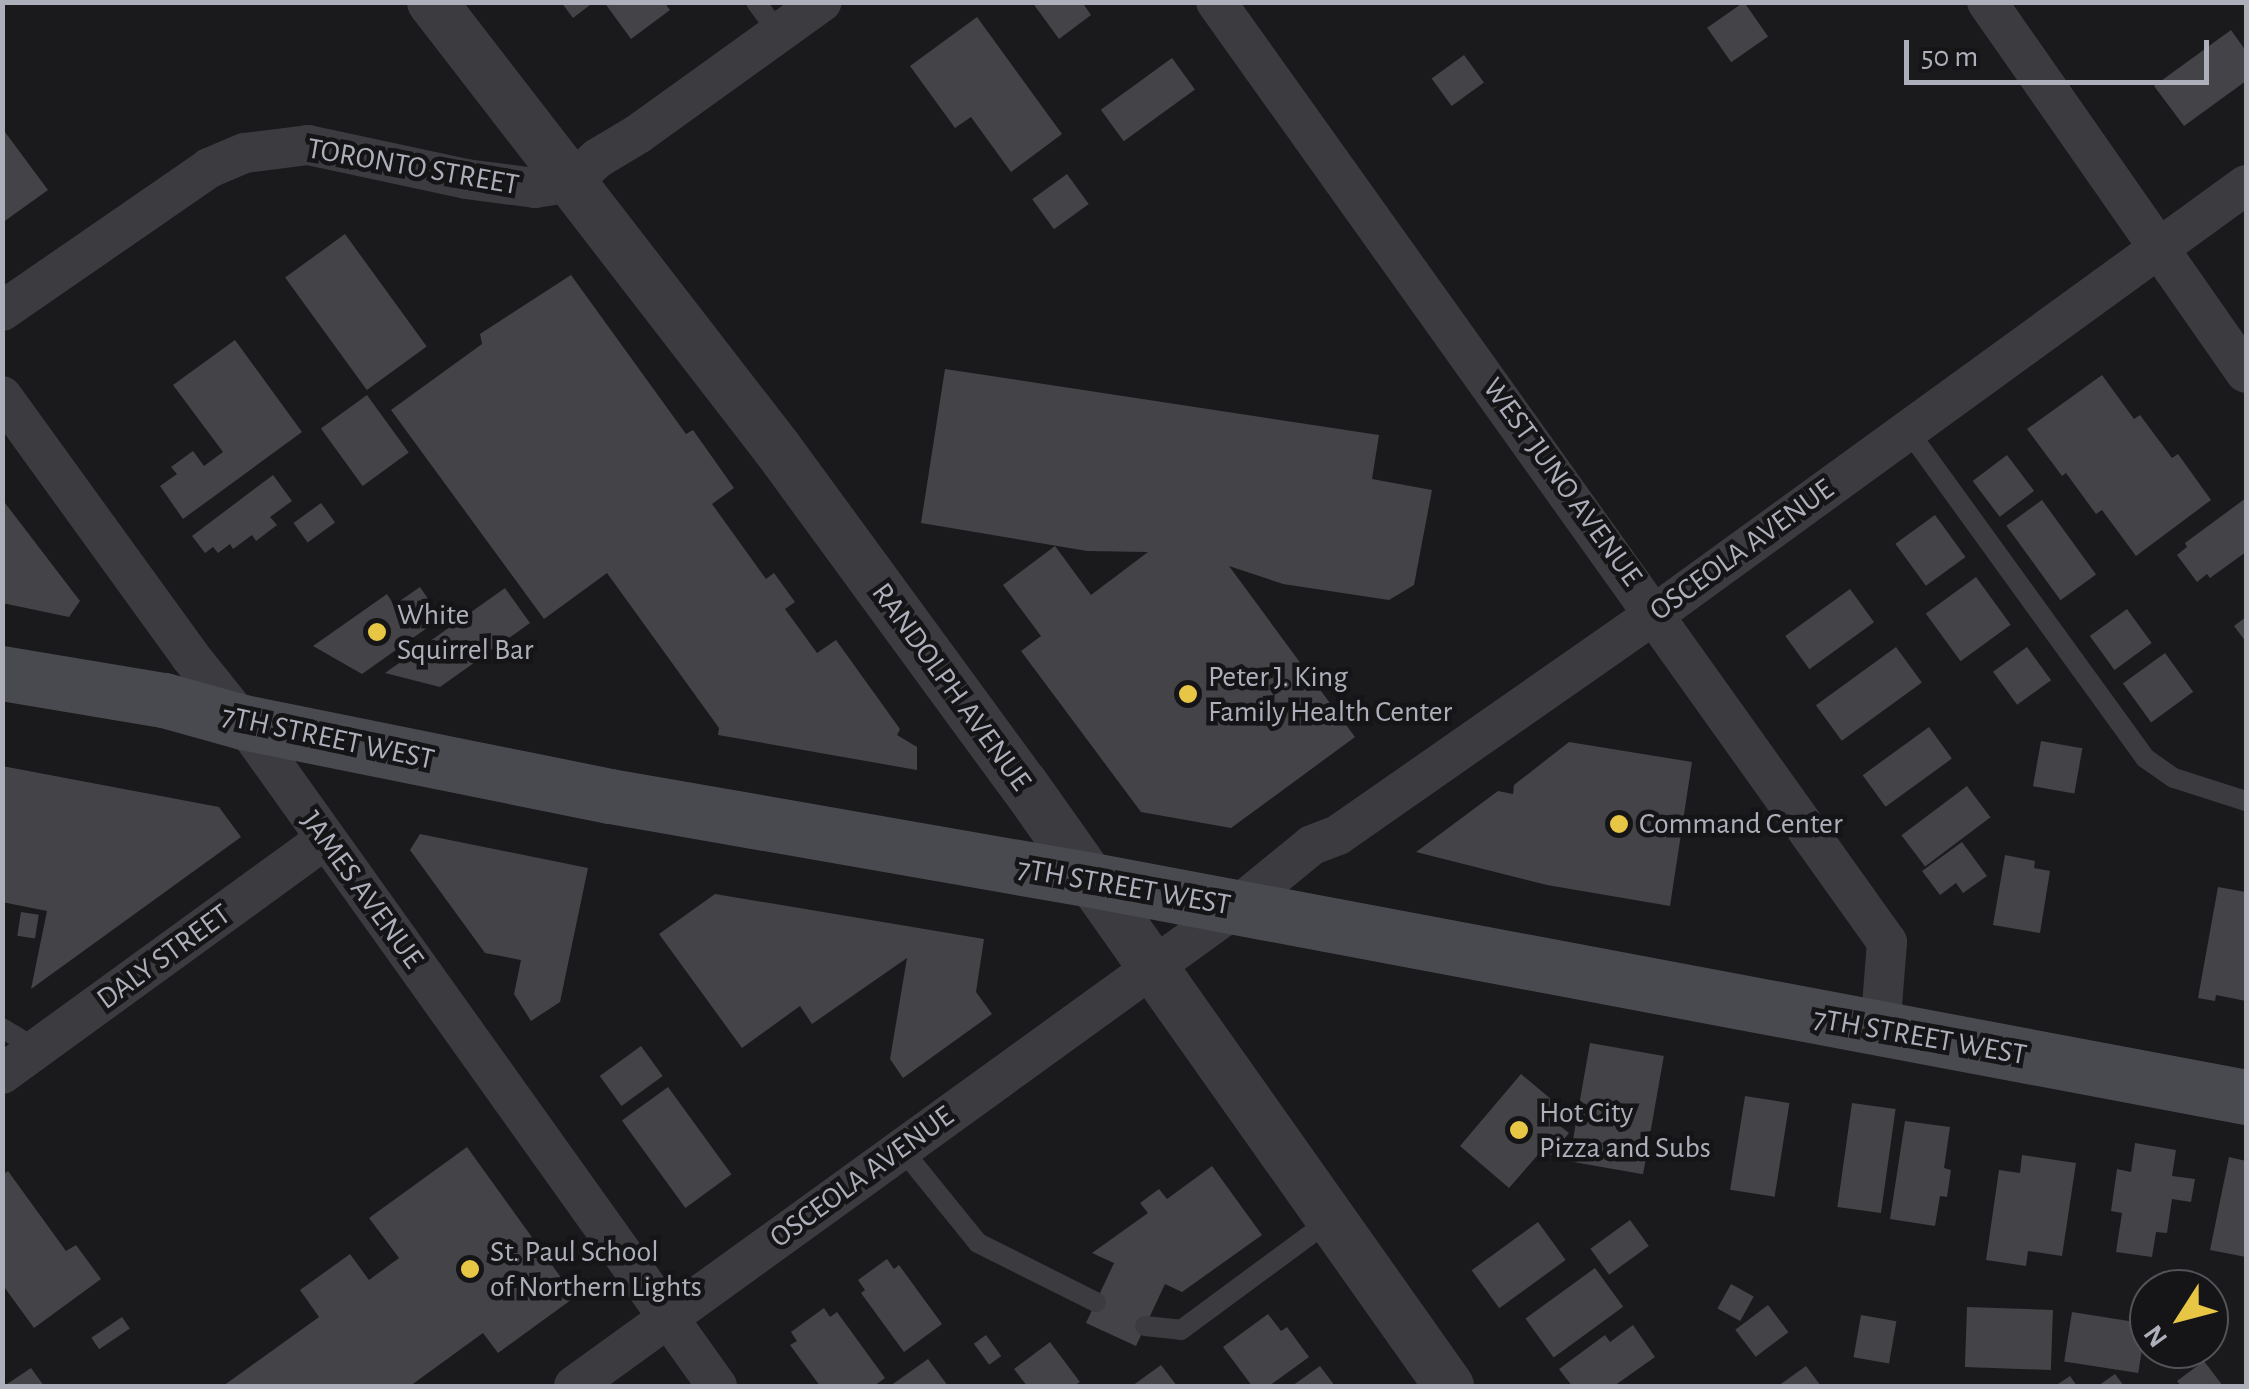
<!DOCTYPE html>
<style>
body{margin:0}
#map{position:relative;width:2249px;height:1389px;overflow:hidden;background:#1a191b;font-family:"Alegreya Sans",sans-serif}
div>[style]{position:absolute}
.building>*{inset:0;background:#444448;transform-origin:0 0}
.service>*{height:20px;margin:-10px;padding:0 10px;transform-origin:10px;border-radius:10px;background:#3b3b40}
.minor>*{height:40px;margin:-20px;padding:0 20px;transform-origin:20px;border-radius:20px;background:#3b3b40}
.tertiary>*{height:50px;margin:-25px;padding:0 25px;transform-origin:25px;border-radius:25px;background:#3b3b40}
.secondary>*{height:55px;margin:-27.5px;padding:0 27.5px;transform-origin:27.5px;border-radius:27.5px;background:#494950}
.dots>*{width:28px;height:28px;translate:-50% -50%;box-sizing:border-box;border:5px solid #151416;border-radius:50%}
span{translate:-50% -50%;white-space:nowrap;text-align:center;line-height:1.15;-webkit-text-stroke:9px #151416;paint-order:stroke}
.street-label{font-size:30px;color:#adafba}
.poi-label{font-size:30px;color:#adafba}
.left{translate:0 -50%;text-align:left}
.frame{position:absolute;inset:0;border:5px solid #adafba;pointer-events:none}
.north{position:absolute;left:2129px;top:1269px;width:100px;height:100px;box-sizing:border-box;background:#151416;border:2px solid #525258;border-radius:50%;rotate:234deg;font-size:28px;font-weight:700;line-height:40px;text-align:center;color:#adafba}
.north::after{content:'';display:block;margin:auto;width:35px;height:45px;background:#e8c645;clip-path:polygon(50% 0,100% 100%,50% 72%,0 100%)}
.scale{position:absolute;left:1904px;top:40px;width:305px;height:45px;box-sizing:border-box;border:5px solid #adafba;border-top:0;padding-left:12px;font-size:30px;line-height:35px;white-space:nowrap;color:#adafba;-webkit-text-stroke:8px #151416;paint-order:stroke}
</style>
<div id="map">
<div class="building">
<i style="clip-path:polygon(561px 2px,594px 2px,573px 18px)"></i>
<i style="clip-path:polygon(604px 2px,664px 2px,670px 10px,631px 39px)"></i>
<i style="clip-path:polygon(1032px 2px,1082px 2px,1091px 15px,1059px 39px)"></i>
<i style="left:1744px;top:2px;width:42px;height:45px;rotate:55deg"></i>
<i style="clip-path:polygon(977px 17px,1062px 134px,1011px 172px,971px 117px,955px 128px,910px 66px)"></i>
<i style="clip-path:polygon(2231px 30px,2246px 51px,2246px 81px,2184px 126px,2154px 86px)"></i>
<i style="left:1464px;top:55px;width:34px;height:40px;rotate:54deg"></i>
<i style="left:1172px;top:58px;width:39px;height:88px;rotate:54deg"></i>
<i style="clip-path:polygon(2px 128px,48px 190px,2px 223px)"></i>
<i style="left:1067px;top:174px;width:37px;height:43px;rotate:54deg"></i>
<i style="left:345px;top:234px;width:139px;height:74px;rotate:54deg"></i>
<i style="clip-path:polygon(571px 275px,686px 434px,693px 430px,734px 488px,712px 504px,766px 579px,774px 573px,795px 602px,785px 609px,817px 653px,836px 640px,900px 729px,897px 735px,917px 747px,917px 770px,718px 735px,719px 728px,607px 573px,544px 619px,391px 410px,482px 344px,480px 334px)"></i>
<i style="clip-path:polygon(235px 340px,302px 432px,183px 519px,160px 486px,177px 474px,171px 467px,193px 451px,204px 466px,223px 452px,173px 385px)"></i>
<i style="clip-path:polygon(945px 369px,1379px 435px,1372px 479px,1432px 490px,1414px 585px,1389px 600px,1283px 584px,1229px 566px,1355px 737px,1231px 828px,1141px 812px,1021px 651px,1041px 636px,1003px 585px,1055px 546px,1091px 595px,1148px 552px,1087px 551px,921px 523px)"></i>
<i style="clip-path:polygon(2102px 375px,2134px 419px,2140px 415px,2172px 458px,2178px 454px,2211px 500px,2136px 556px,2102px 510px,2096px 514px,2066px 473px,2062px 476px,2027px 429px)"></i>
<i style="left:367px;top:395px;width:71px;height:57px;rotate:54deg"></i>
<i style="left:2007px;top:455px;width:45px;height:43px;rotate:53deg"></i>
<i style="clip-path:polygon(273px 475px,292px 501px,270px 517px,277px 525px,256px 541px,252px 535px,233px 549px,230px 544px,218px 553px,213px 547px,205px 553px,192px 536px)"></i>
<i style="clip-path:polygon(2246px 498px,2246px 552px,2210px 578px,2207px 574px,2197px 582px,2177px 555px,2187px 547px,2185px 543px)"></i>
<i style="clip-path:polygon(2px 499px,80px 601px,69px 617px,2px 603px)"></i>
<i style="left:2042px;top:500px;width:92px;height:44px;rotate:54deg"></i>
<i style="left:321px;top:503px;width:24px;height:34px;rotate:54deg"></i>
<i style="left:1935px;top:515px;width:52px;height:49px;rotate:54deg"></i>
<i style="left:1976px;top:577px;width:59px;height:62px;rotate:54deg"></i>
<i style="clip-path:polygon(420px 587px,441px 618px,362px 674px,313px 646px,387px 594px,394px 605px)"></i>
<i style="clip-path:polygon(505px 588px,530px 623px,440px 687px,385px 673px)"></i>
<i style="left:1850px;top:589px;width:41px;height:80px;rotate:54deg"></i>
<i style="left:2127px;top:609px;width:42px;height:46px;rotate:54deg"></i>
<i style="clip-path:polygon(2246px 617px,2246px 642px,2234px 626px)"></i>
<i style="left:1896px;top:647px;width:44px;height:99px;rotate:54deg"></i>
<i style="left:2027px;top:647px;width:41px;height:42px;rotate:54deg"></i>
<i style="left:2165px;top:653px;width:48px;height:52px;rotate:54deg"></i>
<i style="left:1929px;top:727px;width:39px;height:82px;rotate:54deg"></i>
<i style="left:2041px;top:741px;width:42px;height:46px;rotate:10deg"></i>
<i style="clip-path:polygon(1569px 742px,1692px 762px,1670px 906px,1547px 885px,1416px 852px,1498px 791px,1513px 794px,1514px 785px)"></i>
<i style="clip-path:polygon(2px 766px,219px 807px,241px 837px,31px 989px,47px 911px,2px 902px)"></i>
<i style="left:1967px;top:786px;width:39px;height:82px;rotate:53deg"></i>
<i style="clip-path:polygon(420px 834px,588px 868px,560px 1002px,531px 1021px,514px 994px,521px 960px,485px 953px,410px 850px)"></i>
<i style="clip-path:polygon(1962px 842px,1987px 876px,1963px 893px,1956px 883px,1940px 895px,1922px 871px)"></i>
<i style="clip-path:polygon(2005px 855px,2035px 861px,2034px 868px,2050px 871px,2040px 933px,1993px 925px)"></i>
<i style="clip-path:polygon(2218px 887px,2246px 892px,2246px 1001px,2216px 995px,2215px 1001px,2198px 998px)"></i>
<i style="clip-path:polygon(715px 894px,984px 939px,976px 992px,992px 1014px,903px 1078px,890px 1059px,907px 958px,812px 1024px,800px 1006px,742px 1048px,659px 934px)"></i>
<i style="left:21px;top:912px;width:18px;height:24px;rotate:9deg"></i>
<i style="left:1590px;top:1043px;width:75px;height:120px;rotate:10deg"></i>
<i style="left:641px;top:1046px;width:37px;height:51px;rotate:54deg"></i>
<i style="clip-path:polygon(1521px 1074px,1570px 1115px,1560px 1126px,1569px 1133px,1551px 1155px,1543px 1149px,1509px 1188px,1460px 1146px)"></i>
<i style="left:668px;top:1087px;width:108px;height:57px;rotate:54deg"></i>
<i style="left:1745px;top:1096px;width:45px;height:95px;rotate:9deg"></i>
<i style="left:1852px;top:1103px;width:44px;height:105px;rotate:8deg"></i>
<i style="clip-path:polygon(1905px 1121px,1950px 1127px,1944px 1168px,1951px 1170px,1947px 1197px,1940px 1196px,1935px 1226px,1890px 1219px)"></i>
<i style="clip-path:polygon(2135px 1143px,2176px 1150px,2172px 1176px,2195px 1179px,2191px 1202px,2172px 1199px,2167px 1233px,2156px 1232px,2152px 1257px,2116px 1252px,2122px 1213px,2111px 1211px,2117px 1169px,2131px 1172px)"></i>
<i style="clip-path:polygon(467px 1147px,575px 1297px,498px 1353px,483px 1333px,410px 1386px,223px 1386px,319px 1317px,300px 1290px,350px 1254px,369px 1280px,399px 1258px,369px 1218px)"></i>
<i style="clip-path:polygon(2022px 1155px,2076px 1163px,2062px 1256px,2028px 1251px,2026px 1266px,1986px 1260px,1999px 1170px,2020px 1173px)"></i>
<i style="clip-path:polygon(2229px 1157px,2246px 1161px,2246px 1257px,2210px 1250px)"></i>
<i style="clip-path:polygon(1212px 1166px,1262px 1235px,1182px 1292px,1165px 1284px,1136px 1346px,1086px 1323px,1114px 1263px,1092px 1253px,1148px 1213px,1140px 1203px,1159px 1189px,1167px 1199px)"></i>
<i style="clip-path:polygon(8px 1171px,66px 1251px,76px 1245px,101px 1279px,34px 1328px,2px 1284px,2px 1175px)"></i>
<i style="left:1630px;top:1220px;width:32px;height:49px;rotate:54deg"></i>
<i style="left:1538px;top:1222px;width:47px;height:82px;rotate:54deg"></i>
<i style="clip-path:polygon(887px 1259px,894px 1269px,899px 1265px,942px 1324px,904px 1352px,861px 1293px,865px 1290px,858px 1280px)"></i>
<i style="left:1595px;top:1268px;width:48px;height:86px;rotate:54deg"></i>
<i style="left:1731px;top:1284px;width:26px;height:28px;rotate:29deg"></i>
<i style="left:1768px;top:1305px;width:34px;height:41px;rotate:53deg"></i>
<i style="left:1967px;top:1307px;width:86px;height:60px;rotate:2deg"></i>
<i style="clip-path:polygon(824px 1308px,830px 1317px,837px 1312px,885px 1378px,874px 1386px,820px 1386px,790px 1345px,797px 1341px,791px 1332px)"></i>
<i style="left:2072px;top:1312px;width:75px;height:50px;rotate:9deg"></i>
<i style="clip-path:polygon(1268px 1314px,1281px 1331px,1287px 1327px,1309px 1357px,1269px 1386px,1252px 1386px,1223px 1347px)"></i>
<i style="left:1861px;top:1315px;width:36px;height:43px;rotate:10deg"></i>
<i style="left:122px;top:1317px;width:14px;height:37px;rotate:56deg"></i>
<i style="clip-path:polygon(1633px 1325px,1655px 1357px,1614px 1386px,1572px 1386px,1559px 1369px,1605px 1335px,1610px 1342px)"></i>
<i style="left:986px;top:1335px;width:26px;height:15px;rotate:54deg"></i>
<i style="clip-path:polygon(1050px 1342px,1080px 1382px,1074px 1386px,1027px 1386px,1014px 1369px)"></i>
<i style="clip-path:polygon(928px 1359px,948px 1386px,890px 1386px)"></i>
<i style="clip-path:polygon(2204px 1361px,2223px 1386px,2181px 1386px,2177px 1381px)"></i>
<i style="clip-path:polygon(1161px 1365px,1177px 1386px,1132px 1386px)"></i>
<i style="clip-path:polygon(1320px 1366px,1335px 1386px,1292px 1386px)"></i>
<i style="clip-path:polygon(1806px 1366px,1821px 1386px,1778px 1386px)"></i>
<i style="clip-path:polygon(31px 1368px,44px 1386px,4px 1386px)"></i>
<i style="clip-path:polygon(2115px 1374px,2124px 1386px,2098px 1386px)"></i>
<i style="clip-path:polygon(2070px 1376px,2077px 1386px,2055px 1386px)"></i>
</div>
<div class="service">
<i style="left:756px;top:2px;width:39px;rotate:54deg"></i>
<i style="left:1907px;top:429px;width:406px;rotate:54.1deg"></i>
<i style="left:2145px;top:758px;width:35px;rotate:35deg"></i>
<i style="left:2174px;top:778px;width:76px;rotate:17.7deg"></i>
<i style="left:2px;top:1028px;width:41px;rotate:31deg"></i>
<i style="left:901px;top:1148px;width:122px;rotate:51deg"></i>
<i style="left:978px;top:1243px;width:132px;rotate:26.6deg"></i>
<i style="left:1145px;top:1326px;width:36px;rotate:6deg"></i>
<i style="left:1181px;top:1330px;width:185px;rotate:-36.4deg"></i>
</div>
<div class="minor">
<i style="left:1216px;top:2px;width:1155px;rotate:54.48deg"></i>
<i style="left:1887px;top:942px;width:88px;rotate:94.5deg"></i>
<i style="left:1987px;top:2px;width:452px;rotate:55.1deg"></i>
<i style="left:2px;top:311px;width:252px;rotate:-34.6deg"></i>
<i style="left:209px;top:168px;width:39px;rotate:-23deg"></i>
<i style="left:245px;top:153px;width:64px;rotate:-7.2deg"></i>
<i style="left:308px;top:145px;width:162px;rotate:12.1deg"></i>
<i style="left:466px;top:179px;width:70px;rotate:7.4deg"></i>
<i style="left:535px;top:188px;width:37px;rotate:-9deg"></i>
<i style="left:572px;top:182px;width:35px;rotate:-43deg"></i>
<i style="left:598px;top:158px;width:47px;rotate:-31deg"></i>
<i style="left:638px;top:134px;width:226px;rotate:-35.7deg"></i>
<i style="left:2px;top:396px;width:321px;rotate:54.1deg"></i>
<i style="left:190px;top:656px;width:85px;rotate:51.2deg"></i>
<i style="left:243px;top:722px;width:816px;rotate:54.48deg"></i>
<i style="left:2px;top:1074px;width:400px;rotate:-36deg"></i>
<i style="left:574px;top:1386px;width:816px;rotate:-35.87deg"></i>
<i style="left:1235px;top:908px;width:99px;rotate:-39.3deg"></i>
<i style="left:1312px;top:845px;width:28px;rotate:-21deg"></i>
<i style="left:1338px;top:835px;width:386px;rotate:-34.9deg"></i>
<i style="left:1655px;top:614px;width:730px;rotate:-35.98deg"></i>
</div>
<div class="tertiary">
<i style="left:432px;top:2px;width:564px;rotate:52.28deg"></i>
<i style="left:777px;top:448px;width:418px;rotate:53.8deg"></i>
<i style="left:1024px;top:785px;width:736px;rotate:54.73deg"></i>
</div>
<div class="secondary">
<i style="left:2px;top:673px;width:164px;rotate:9.5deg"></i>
<i style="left:164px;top:700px;width:82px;rotate:15.6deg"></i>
<i style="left:243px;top:722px;width:374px;rotate:11.4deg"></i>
<i style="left:610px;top:796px;width:484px;rotate:9.9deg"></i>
<i style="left:1087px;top:879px;width:1179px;rotate:10.65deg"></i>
</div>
<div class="dots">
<i style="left:377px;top:632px;background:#e8c645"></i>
<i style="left:1188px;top:694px;background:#e8c645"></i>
<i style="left:1619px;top:824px;background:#e8c645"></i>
<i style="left:1519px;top:1130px;background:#e8c645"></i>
<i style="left:470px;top:1269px;background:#e8c645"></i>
</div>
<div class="street-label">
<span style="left:413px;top:167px;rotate:10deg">TORONTO STREET</span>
<span style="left:1562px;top:482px;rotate:54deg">WEST JUNO AVENUE</span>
<span style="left:1742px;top:550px;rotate:-36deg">OSCEOLA AVENUE</span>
<span style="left:951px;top:687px;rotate:54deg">RANDOLPH AVENUE</span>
<span style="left:328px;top:738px;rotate:12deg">7TH STREET WEST</span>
<span style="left:1124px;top:887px;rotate:10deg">7TH STREET WEST</span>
<span style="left:362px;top:890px;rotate:54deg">JAMES AVENUE</span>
<span style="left:164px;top:957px;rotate:-36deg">DALY STREET</span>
<span style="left:1920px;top:1037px;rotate:10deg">7TH STREET WEST</span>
<span style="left:862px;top:1177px;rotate:-36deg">OSCEOLA AVENUE</span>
</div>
<div class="poi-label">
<span class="left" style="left:397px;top:632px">White<br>Squirrel Bar</span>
<span class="left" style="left:1208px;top:694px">Peter J. King<br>Family Health Center</span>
<span class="left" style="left:1639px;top:824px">Command Center</span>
<span class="left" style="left:1539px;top:1130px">Hot City<br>Pizza and Subs</span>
<span class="left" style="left:490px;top:1269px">St. Paul School<br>of Northern Lights</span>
</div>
<div class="frame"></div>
<div class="north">N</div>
<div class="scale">50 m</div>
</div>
